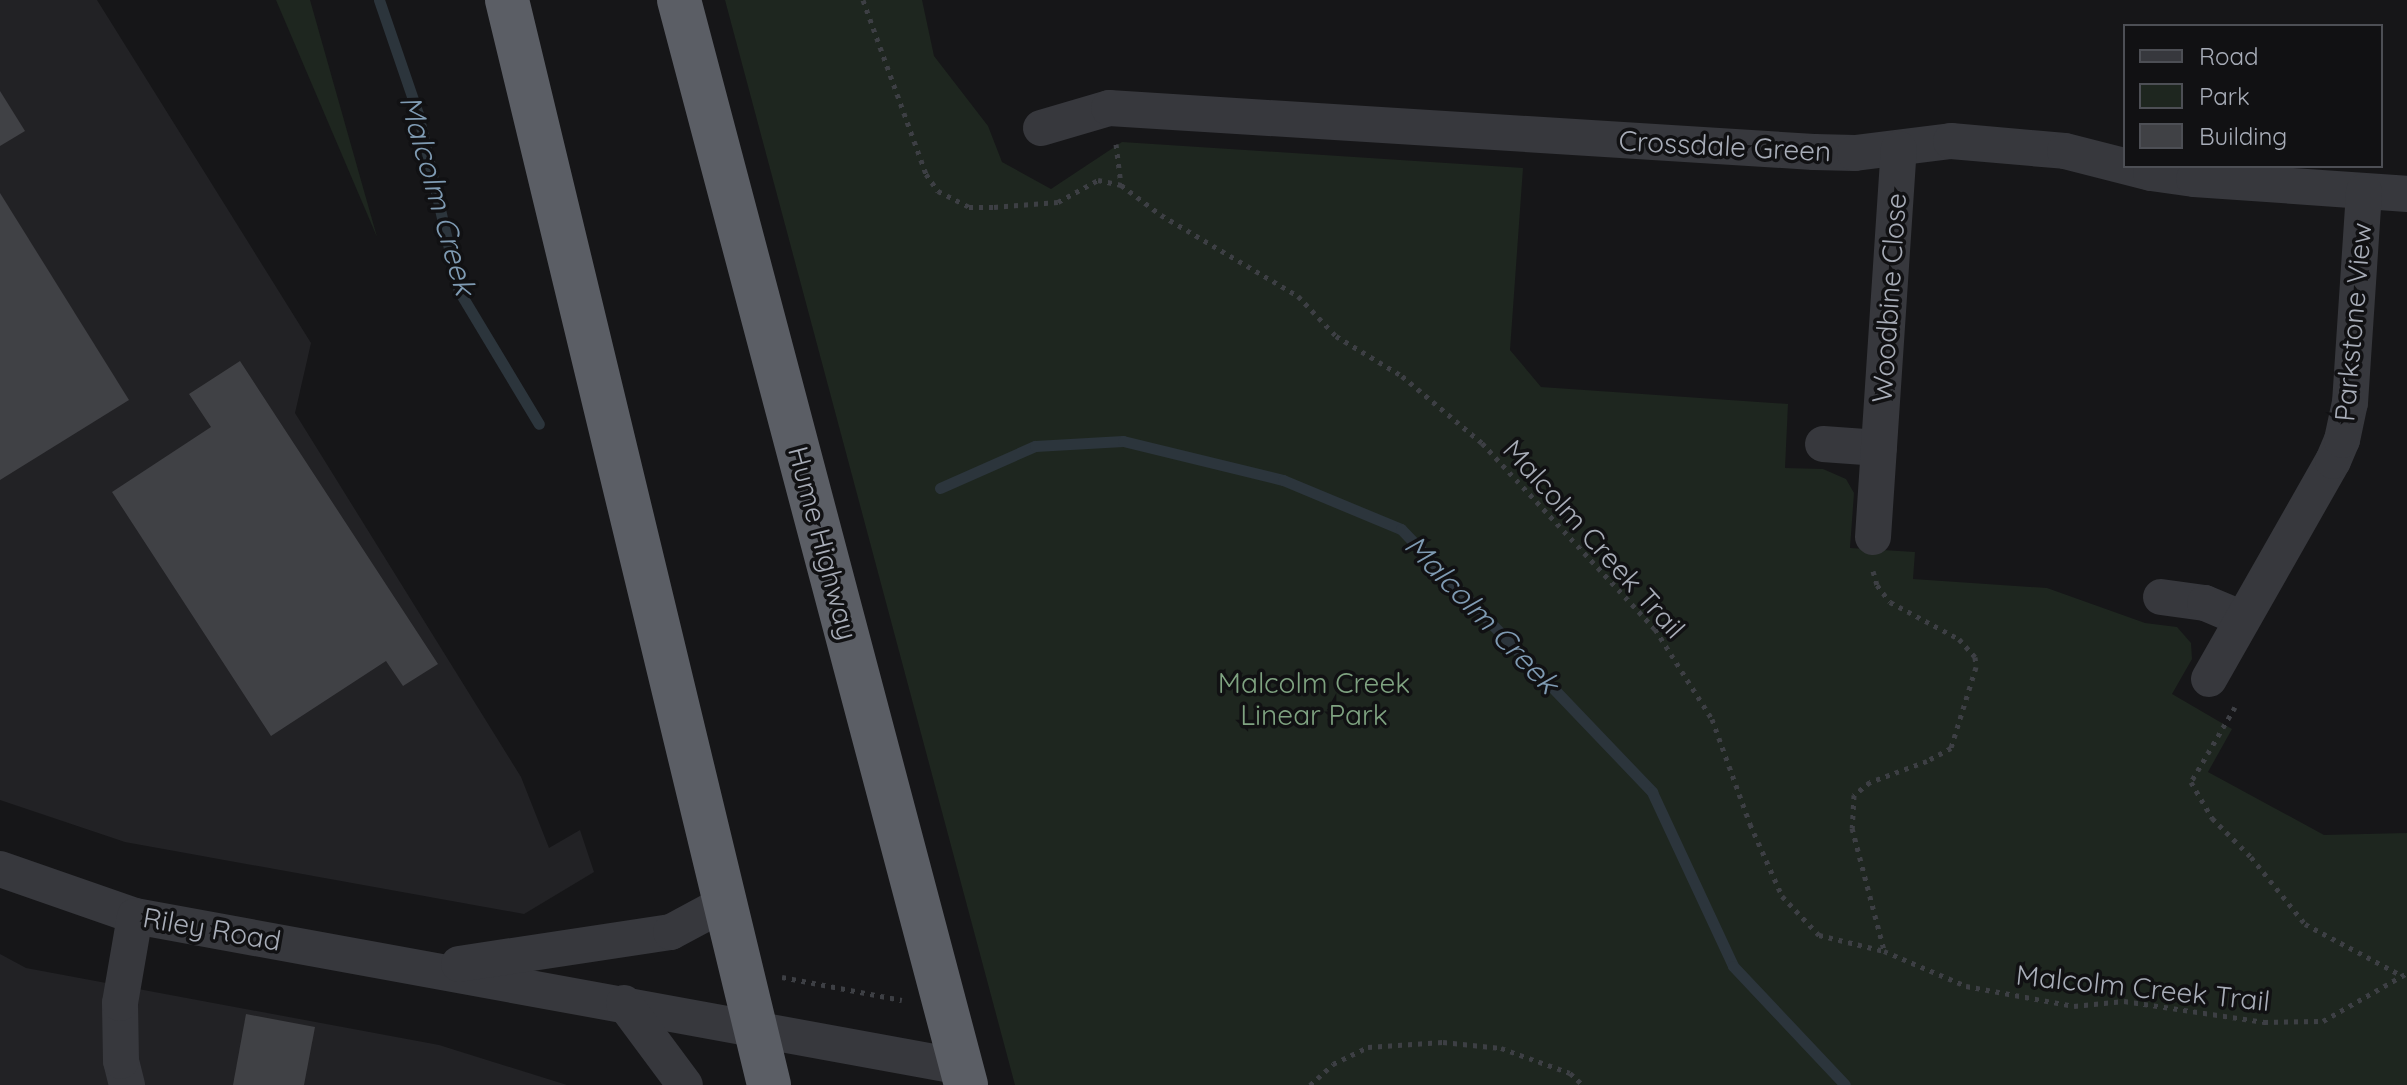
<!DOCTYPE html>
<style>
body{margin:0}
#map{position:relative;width:2407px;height:1085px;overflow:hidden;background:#161618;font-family:Quicksand,sans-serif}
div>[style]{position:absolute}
.built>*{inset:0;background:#222225}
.green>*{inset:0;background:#1e261f}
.stream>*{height:11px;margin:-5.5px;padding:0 5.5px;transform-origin:5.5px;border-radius:5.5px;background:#2c353c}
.building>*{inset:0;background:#404145}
.path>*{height:5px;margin-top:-2.5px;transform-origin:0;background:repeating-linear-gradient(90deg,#3d3f44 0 4px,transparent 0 10px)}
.minor>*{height:36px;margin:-18px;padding:0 18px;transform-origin:18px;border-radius:18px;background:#37383d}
.trunk>*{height:44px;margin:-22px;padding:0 22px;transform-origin:22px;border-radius:22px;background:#5b5e65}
span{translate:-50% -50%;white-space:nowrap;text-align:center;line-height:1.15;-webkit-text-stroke:7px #111113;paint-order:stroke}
.street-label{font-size:28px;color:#a8adb8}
.park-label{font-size:28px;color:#7fa381}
.water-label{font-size:30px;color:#7f9bb3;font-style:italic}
.legend{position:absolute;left:2123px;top:24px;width:260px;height:144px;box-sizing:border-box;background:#111113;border:2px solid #4d4f55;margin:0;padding:10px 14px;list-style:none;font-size:24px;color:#a8adb8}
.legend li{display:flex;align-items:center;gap:16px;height:40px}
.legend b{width:40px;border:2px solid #4d4f55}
</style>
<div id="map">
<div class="built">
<i style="clip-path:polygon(0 0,97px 0,311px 343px,295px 413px,521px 777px,549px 848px,580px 830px,594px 872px,524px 914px,125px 842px,0 800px)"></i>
<i style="clip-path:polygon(0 954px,26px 968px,439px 1045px,567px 1085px,0 1085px)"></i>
</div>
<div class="green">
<i style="clip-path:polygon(276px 0,310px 0,377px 237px)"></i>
<i style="clip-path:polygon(725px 0,922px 0,934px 56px,988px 126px,1002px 162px,1051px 189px,1122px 142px,1523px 168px,1510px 350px,1541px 387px,1788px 404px,1785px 468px,1823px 469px,1846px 479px,1854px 493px,1850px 548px,1915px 552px,1913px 579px,2047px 588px,2145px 623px,2177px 627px,2191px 643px,2192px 659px,2172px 694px,2232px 729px,2208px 772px,2324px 835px,2407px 833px,2407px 1085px,1015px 1085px)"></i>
</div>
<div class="stream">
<i style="left:379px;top:0;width:120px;rotate:71.1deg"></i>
<i style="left:418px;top:114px;width:182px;rotate:77deg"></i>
<i style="left:459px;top:291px;width:155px;rotate:59deg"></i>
<i style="left:940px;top:488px;width:104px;rotate:-23.9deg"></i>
<i style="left:1035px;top:446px;width:88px;rotate:-3.3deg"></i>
<i style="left:1123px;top:441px;width:165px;rotate:13.7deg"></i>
<i style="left:1283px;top:480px;width:128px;rotate:22.6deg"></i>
<i style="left:1401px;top:529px;width:364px;rotate:46.3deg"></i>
<i style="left:1652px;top:792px;width:192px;rotate:65deg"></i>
<i style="left:1733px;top:966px;width:163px;rotate:46.7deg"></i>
</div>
<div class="building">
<i style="clip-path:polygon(0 91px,25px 131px,0 146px)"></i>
<i style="clip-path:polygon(0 193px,129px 400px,0 480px)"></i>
<i style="clip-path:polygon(240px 361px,438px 664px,403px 686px,386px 661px,271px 736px,112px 492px,211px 427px,189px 394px)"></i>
<i style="clip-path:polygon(246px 1014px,315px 1027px,304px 1085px,233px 1085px)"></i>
</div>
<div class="path">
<i style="left:863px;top:0;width:185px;rotate:70.1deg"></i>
<i style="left:926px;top:174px;width:21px;rotate:55deg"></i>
<i style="left:938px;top:191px;width:35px;rotate:27deg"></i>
<i style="left:969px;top:207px;width:25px"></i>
<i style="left:994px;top:207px;width:64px;rotate:-4.5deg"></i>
<i style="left:1058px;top:202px;width:46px;rotate:-28.8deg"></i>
<i style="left:1098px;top:180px;width:24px;rotate:12deg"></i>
<i style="left:1121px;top:185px;width:50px;rotate:36.9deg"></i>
<i style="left:1161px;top:215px;width:159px;rotate:30.6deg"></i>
<i style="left:1298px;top:296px;width:55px;rotate:46.5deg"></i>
<i style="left:1336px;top:336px;width:77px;rotate:31.2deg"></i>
<i style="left:1402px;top:376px;width:104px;rotate:39.9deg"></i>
<i style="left:1482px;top:443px;width:254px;rotate:47.1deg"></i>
<i style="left:1655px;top:629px;width:107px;rotate:57.7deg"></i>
<i style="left:1712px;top:719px;width:112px;rotate:70.1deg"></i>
<i style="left:1750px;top:824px;width:79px;rotate:66deg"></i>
<i style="left:1782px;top:896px;width:54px;rotate:46.5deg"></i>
<i style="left:1819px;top:935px;width:67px;rotate:13.8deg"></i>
<i style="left:1884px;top:951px;width:89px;rotate:23.1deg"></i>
<i style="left:1966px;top:986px;width:110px;rotate:10.5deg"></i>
<i style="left:2074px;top:1006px;width:50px;rotate:-5.7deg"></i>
<i style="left:2124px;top:1001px;width:142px;rotate:8.5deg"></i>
<i style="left:2264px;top:1022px;width:59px;rotate:-1deg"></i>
<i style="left:2323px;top:1021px;width:97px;rotate:-29.7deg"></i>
<i style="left:1116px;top:144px;width:41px;rotate:83deg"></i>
<i style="left:1873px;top:571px;width:15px;rotate:74deg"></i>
<i style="left:1877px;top:585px;width:21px;rotate:53deg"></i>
<i style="left:1890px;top:602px;width:78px;rotate:28.2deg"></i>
<i style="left:1959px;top:639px;width:24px;rotate:48deg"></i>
<i style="left:1975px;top:657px;width:10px;rotate:84deg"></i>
<i style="left:1976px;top:667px;width:85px;rotate:107.2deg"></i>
<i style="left:1951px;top:748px;width:27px;rotate:152deg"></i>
<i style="left:1927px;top:761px;width:61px;rotate:159.8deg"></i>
<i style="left:1870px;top:782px;width:21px;rotate:141deg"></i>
<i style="left:1854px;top:795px;width:33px;rotate:93deg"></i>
<i style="left:1852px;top:828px;width:126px;rotate:75.3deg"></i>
<i style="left:2235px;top:707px;width:87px;rotate:120.4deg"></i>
<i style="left:2191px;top:782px;width:42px;rotate:59.7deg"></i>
<i style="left:2212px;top:818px;width:55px;rotate:45deg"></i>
<i style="left:2251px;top:857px;width:86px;rotate:51.1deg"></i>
<i style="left:2305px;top:924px;width:109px;rotate:28deg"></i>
<i style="left:782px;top:977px;width:122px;rotate:10.9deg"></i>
<i style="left:1310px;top:1085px;width:31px;rotate:-42deg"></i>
<i style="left:1333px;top:1064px;width:39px;rotate:-26deg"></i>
<i style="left:1368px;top:1047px;width:75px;rotate:-3.8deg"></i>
<i style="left:1443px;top:1042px;width:58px;rotate:5.9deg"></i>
<i style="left:1501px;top:1048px;width:73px;rotate:19.9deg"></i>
<i style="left:1570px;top:1073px;width:18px;rotate:43deg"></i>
</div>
<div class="minor">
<i style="left:1041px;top:128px;width:71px;rotate:-16.4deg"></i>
<i style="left:1109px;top:108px;width:706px;rotate:3.57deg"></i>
<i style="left:1814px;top:152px;width:41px;rotate:1.4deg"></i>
<i style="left:1855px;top:153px;width:97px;rotate:-7.1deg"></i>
<i style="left:1951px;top:141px;width:114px;rotate:5deg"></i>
<i style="left:2065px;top:151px;width:89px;rotate:14.3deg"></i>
<i style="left:2151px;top:173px;width:43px;rotate:7.9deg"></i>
<i style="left:2194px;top:179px;width:214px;rotate:4deg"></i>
<i style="left:1823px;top:444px;width:56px;rotate:4.1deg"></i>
<i style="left:1873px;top:537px;width:389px;rotate:-86.2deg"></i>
<i style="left:2161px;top:597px;width:44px;rotate:7.8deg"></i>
<i style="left:2205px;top:603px;width:41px;rotate:22.8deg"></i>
<i style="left:2209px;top:679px;width:251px;rotate:-60.4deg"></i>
<i style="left:2333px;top:461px;width:23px;rotate:-67deg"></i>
<i style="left:2342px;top:440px;width:38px;rotate:-78deg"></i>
<i style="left:2350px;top:403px;width:212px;rotate:-86.2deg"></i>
<i style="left:0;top:869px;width:143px;rotate:19.2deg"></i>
<i style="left:135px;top:916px;width:841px;rotate:10.35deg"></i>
<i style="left:459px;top:964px;width:214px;rotate:-8.6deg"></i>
<i style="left:671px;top:932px;width:61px;rotate:-28.2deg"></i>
<i style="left:624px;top:1003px;width:102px;rotate:53.4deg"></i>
<i style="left:127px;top:1085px;width:25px;rotate:-104deg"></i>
<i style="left:121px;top:1061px;width:58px;rotate:-91deg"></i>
<i style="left:120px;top:1003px;width:88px;rotate:-80.2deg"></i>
</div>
<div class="trunk">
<i style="left:507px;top:0;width:1116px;rotate:76.42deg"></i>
<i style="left:679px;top:0;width:1122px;rotate:75.18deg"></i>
</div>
<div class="street-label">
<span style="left:1725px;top:146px;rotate:3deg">Crossdale Green</span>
<span style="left:1889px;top:298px;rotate:-86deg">Woodbine Close</span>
<span style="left:2353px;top:322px;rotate:-85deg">Parkstone View</span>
<span style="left:1594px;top:539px;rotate:48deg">Malcolm Creek Trail</span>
<span style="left:823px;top:543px;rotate:75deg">Hume Highway</span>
<span style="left:212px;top:929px;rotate:10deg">Riley Road</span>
<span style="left:2143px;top:988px;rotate:6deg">Malcolm Creek Trail</span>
</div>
<div class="park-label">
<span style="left:1314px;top:699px">Malcolm Creek<br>Linear Park</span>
</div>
<div class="water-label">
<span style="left:438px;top:195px;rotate:74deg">Malcolm Creek</span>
<span style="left:1482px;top:614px;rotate:46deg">Malcolm Creek</span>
</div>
<ul class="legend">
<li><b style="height:10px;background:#37383d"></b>Road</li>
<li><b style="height:22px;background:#1e261f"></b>Park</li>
<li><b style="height:22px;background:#404145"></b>Building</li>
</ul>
</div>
